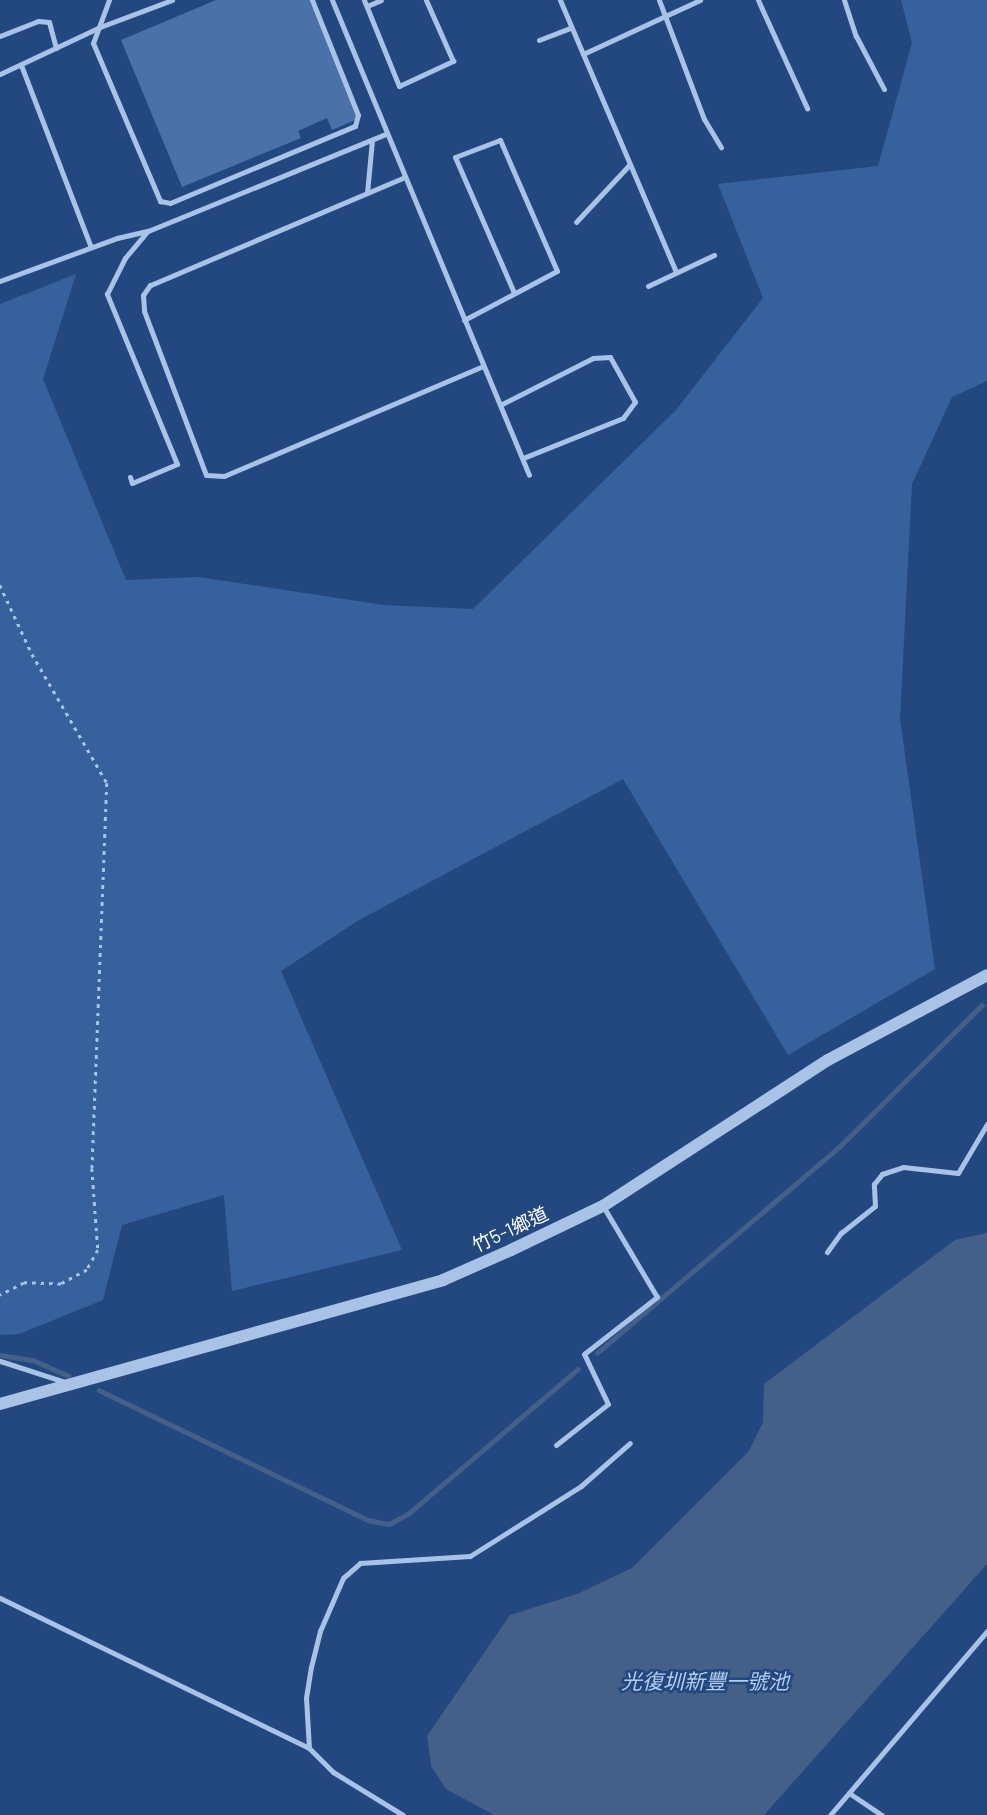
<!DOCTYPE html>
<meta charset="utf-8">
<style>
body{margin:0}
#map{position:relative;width:987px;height:1815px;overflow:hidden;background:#234880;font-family:Barlow,"Noto Sans TC",sans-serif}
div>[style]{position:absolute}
.green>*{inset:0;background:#37619d}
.water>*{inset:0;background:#445f88}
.stream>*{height:4.5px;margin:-2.25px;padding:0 2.25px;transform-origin:2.25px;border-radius:2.25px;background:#445f88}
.building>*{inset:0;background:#4b71a9}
.path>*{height:2.5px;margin-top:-1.25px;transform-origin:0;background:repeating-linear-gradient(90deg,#a9c3e7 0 3.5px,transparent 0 8.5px)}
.service>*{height:5px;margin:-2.5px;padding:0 2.5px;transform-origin:2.5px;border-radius:2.5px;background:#a9c3e7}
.tertiary>*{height:12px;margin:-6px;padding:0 6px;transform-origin:6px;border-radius:6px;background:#a9c3e7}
span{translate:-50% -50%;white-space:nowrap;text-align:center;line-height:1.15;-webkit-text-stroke:5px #234880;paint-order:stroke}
.street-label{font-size:19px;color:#fff}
.water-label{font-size:21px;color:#b4cdee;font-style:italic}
</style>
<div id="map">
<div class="green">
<i style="clip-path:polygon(901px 0,987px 0,987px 381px,952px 397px,912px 484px,900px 719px,935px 969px,788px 1055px,623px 779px,359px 920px,281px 971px,402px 1250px,232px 1291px,224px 1195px,122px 1225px,103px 1300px,19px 1334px,0 1335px,0 304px,76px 274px,43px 379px,126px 580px,199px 577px,383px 605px,473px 609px,676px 410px,763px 298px,718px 184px,878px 166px,912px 43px)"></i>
</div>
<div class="water">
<i style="clip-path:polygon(987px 1233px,987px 1564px,764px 1815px,494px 1815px,446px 1789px,431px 1766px,427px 1736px,510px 1615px,577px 1594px,632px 1568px,749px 1451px,763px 1422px,764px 1384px,955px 1240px)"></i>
</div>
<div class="stream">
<i style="left:597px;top:1353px;width:319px;rotate:-40.4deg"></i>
<i style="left:840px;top:1146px;width:200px;rotate:-44.8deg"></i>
<i style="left:0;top:1355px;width:33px;rotate:9deg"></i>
<i style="left:33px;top:1360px;width:39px;rotate:24deg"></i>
<i style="left:99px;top:1390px;width:299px;rotate:25.8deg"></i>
<i style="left:368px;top:1520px;width:21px;rotate:11deg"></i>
<i style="left:389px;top:1524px;width:21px;rotate:-28deg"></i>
<i style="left:408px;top:1514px;width:223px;rotate:-40.5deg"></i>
</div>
<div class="building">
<i style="clip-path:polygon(216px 0,311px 0,360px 118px,332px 130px,327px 118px,298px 131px,301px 138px,182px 187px,121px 40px)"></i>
</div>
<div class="path">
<i style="left:0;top:585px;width:76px;rotate:65.1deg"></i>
<i style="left:32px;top:654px;width:149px;rotate:59.8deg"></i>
<i style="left:107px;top:783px;width:385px;rotate:92.2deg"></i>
<i style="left:92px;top:1168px;width:82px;rotate:85.8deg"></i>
<i style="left:98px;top:1250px;width:23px;rotate:119deg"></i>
<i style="left:87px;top:1270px;width:30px;rotate:152deg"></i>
<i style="left:61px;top:1284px;width:37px;rotate:-178deg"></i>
<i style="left:24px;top:1283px;width:27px;rotate:153deg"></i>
</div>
<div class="service">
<i style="left:109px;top:0;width:46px;rotate:110.4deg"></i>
<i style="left:93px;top:43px;width:172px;rotate:67deg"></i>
<i style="left:160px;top:201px;width:10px;rotate:11deg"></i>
<i style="left:170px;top:203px;width:200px;rotate:-22.6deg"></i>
<i style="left:355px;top:126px;width:11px;rotate:-75deg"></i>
<i style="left:358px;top:115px;width:124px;rotate:-111.8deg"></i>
<i style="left:332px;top:0;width:514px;rotate:67.47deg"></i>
<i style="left:364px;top:0;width:93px;rotate:67.9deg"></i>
<i style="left:399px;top:86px;width:60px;rotate:-24.8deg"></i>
<i style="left:453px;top:61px;width:67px;rotate:-113.9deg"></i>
<i style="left:560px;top:0;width:296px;rotate:66.9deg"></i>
<i style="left:659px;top:0;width:127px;rotate:69.3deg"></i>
<i style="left:704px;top:119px;width:33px;rotate:59deg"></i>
<i style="left:758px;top:0;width:119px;rotate:65.6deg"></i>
<i style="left:844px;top:0;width:38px;rotate:72deg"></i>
<i style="left:856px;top:36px;width:60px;rotate:62.2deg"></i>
<i style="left:367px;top:6px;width:15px;rotate:-23deg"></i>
<i style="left:0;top:36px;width:41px;rotate:-21.5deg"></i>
<i style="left:38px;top:21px;width:11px;rotate:5deg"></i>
<i style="left:49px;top:22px;width:27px;rotate:75deg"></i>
<i style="left:539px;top:40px;width:33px;rotate:-21deg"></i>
<i style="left:583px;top:54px;width:129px;rotate:-24.8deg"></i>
<i style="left:21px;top:65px;width:195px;rotate:69deg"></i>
<i style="left:0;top:74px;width:110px;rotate:-25.2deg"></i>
<i style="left:100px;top:27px;width:77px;rotate:-20.6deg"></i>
<i style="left:405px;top:177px;width:277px;rotate:157deg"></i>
<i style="left:150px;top:285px;width:12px;rotate:125deg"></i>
<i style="left:143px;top:295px;width:16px;rotate:86deg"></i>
<i style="left:144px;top:311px;width:175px;rotate:69.3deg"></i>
<i style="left:206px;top:475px;width:18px;rotate:3deg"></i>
<i style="left:224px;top:476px;width:281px;rotate:-23deg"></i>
<i style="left:367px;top:193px;width:53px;rotate:-84.6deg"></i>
<i style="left:576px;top:222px;width:79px;rotate:-47deg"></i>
<i style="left:0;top:281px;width:125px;rotate:-20.2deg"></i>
<i style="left:117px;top:238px;width:32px;rotate:-13deg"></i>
<i style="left:648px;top:286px;width:73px;rotate:-25.2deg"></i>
<i style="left:464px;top:320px;width:105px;rotate:-27.8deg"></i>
<i style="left:557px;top:271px;width:143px;rotate:-113.5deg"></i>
<i style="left:500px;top:140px;width:48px;rotate:159.3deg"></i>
<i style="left:455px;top:157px;width:148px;rotate:66.5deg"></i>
<i style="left:502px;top:404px;width:102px;rotate:-26.8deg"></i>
<i style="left:593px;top:358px;width:17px;rotate:-3deg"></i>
<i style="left:610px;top:357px;width:51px;rotate:60.9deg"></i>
<i style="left:635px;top:402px;width:20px;rotate:127deg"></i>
<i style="left:623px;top:418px;width:108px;rotate:158.2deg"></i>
<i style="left:130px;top:477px;width:6px;rotate:72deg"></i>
<i style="left:132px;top:483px;width:49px;rotate:-22.9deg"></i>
<i style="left:177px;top:464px;width:184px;rotate:-112.4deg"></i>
<i style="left:107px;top:294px;width:40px;rotate:-63.4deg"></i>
<i style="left:125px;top:258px;width:35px;rotate:-50deg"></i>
<i style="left:148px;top:231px;width:257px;rotate:-22.2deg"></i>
<i style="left:827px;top:1252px;width:24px;rotate:-54deg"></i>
<i style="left:841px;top:1233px;width:43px;rotate:-38.5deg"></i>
<i style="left:875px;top:1206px;width:22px;rotate:-93deg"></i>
<i style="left:874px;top:1184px;width:13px;rotate:-51deg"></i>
<i style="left:882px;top:1174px;width:22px;rotate:-18deg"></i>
<i style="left:903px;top:1167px;width:55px;rotate:6.2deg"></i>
<i style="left:958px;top:1173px;width:57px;rotate:-59.4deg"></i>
<i style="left:0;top:1361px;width:68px;rotate:17.9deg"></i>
<i style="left:556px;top:1445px;width:66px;rotate:-38.3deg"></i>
<i style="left:608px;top:1404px;width:55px;rotate:-115.6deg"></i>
<i style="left:584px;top:1354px;width:93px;rotate:-38deg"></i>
<i style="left:657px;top:1297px;width:106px;rotate:-120.7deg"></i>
<i style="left:0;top:1598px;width:343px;rotate:25.9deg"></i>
<i style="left:309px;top:1748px;width:34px;rotate:45deg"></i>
<i style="left:333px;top:1772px;width:82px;rotate:31.6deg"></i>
<i style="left:309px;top:1748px;width:50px;rotate:-93.4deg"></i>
<i style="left:306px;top:1698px;width:31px;rotate:-81deg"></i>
<i style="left:311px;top:1667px;width:37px;rotate:-76deg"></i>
<i style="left:320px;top:1631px;width:58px;rotate:-66.5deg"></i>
<i style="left:343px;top:1578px;width:23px;rotate:-41deg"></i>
<i style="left:360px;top:1563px;width:110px;rotate:-3.6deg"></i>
<i style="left:470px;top:1556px;width:131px;rotate:-32.2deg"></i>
<i style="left:581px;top:1486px;width:65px;rotate:-41.3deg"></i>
<i style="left:849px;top:1793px;width:40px;rotate:34deg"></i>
<i style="left:830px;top:1815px;width:242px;rotate:-49.5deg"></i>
</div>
<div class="tertiary">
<i style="left:0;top:1404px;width:460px;rotate:-15.6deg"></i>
<i style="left:443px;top:1280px;width:74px;rotate:-23.8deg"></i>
<i style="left:511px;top:1250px;width:102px;rotate:-25.6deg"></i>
<i style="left:603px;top:1206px;width:268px;rotate:-33deg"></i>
<i style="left:828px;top:1060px;width:180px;rotate:-28.1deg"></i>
</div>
<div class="street-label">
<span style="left:510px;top:1229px;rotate:-25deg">竹5-1鄉道</span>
</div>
<div class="water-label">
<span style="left:705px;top:1681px">光復圳新豐一號池</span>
</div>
</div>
